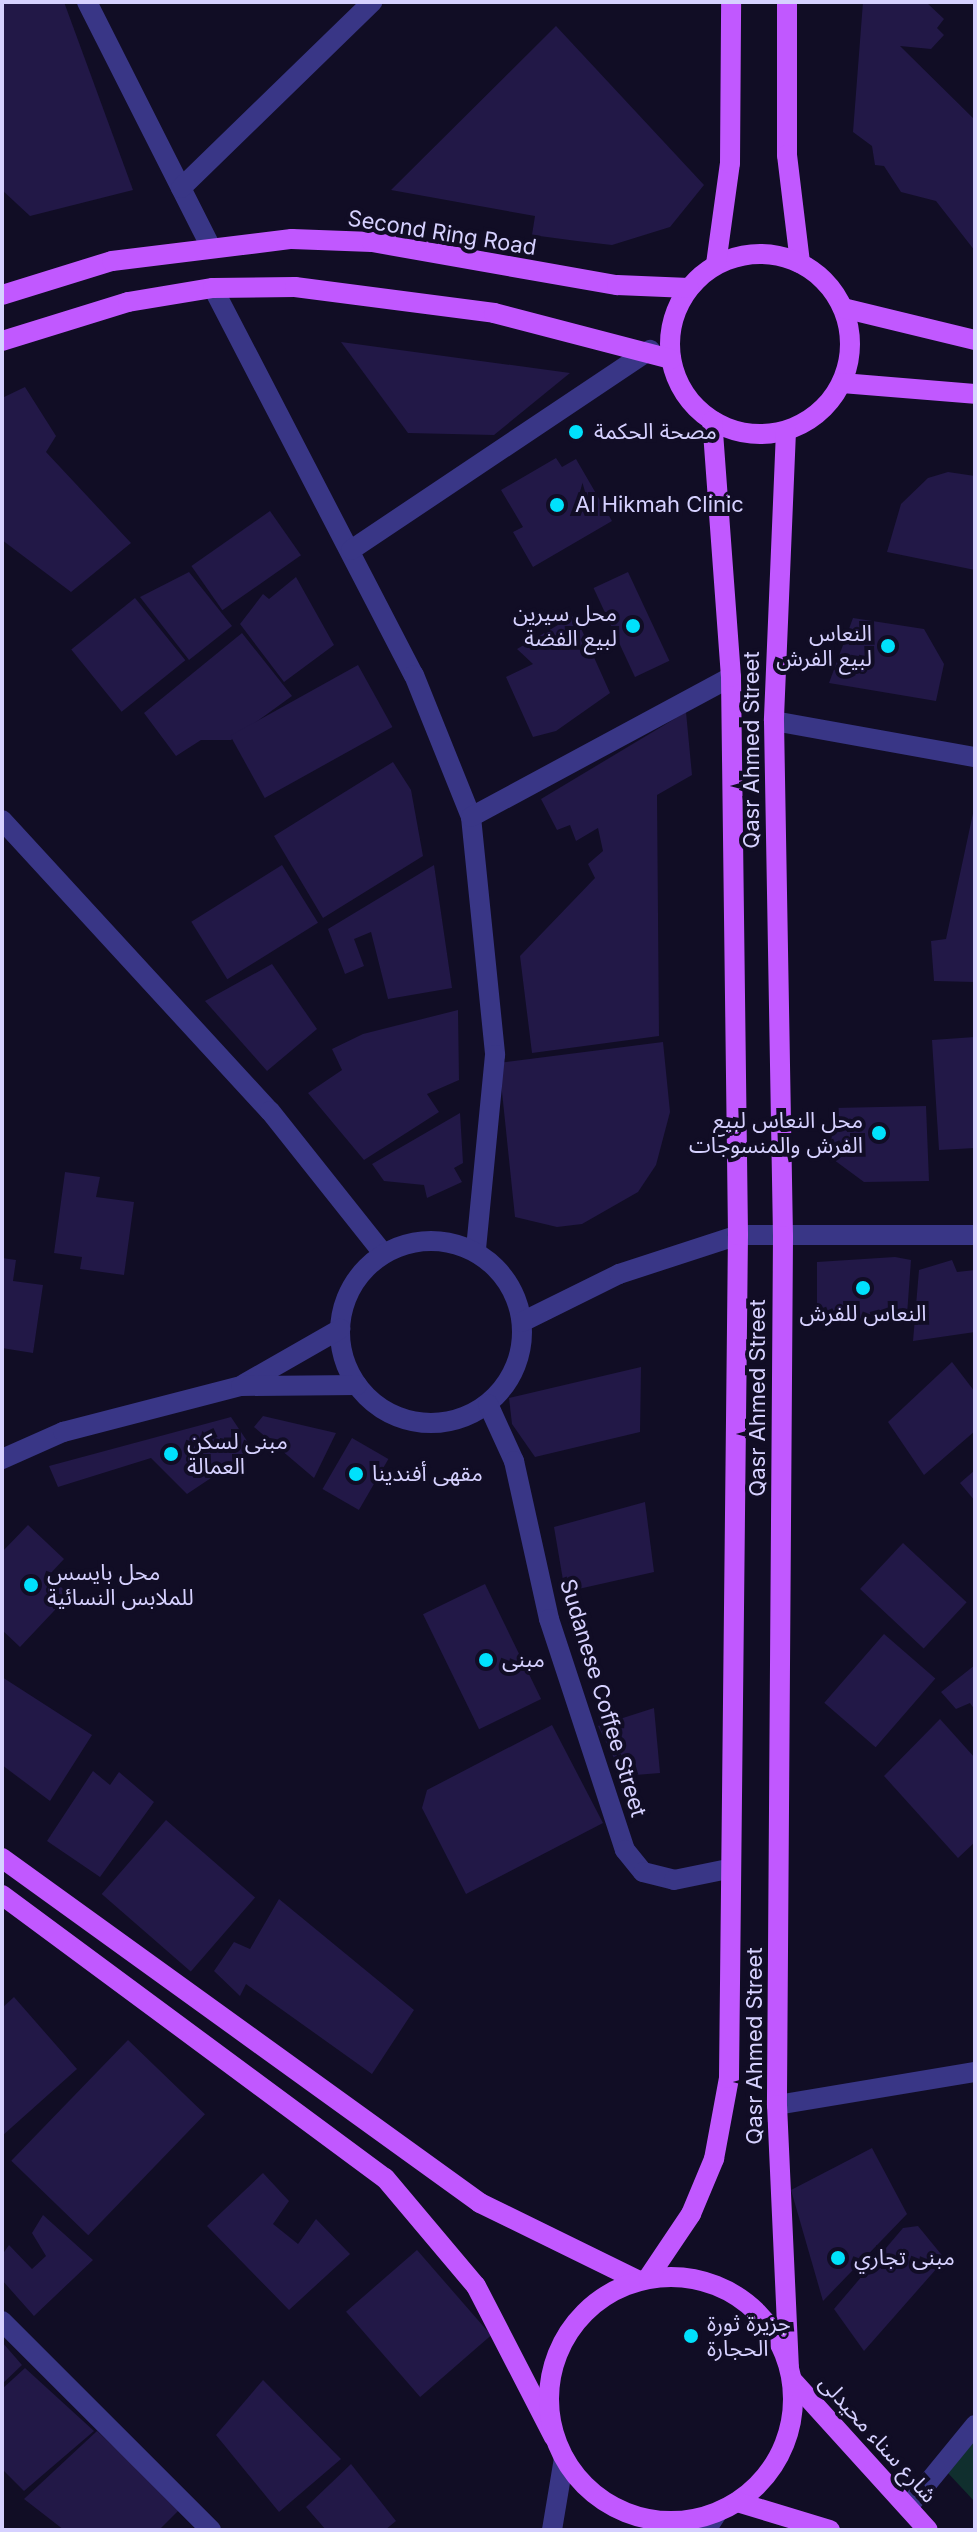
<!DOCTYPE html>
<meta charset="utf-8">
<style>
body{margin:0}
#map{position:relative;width:977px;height:2532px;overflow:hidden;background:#110d25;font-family:Inter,"Noto Sans Arabic",sans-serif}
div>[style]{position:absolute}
.green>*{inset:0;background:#102f2e}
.building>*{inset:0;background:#221847;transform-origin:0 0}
.minor>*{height:20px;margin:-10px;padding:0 10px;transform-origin:10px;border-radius:10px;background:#393686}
.minor>.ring{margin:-10px;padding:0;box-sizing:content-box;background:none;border:20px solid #393686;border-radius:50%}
.major>*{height:20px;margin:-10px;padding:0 10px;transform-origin:10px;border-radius:10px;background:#c158ff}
.major>.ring{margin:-10px;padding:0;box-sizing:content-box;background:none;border:20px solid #c158ff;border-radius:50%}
.dots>*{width:22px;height:22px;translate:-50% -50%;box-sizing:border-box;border:4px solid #110d25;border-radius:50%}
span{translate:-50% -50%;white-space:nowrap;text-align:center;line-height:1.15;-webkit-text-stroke:8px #110d25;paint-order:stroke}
.street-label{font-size:22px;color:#d6d1ff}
.poi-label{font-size:22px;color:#d6d1ff}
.left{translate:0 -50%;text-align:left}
.right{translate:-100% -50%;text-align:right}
.frame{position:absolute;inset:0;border:4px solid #d6d1ff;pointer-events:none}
</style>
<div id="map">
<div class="green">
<i style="clip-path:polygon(975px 2436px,975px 2502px,947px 2472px)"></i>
</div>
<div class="building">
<i style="clip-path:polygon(2px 2px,64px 2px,133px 190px,30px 216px,2px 190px)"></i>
<i style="clip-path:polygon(863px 2px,926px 2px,944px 19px,937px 28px,944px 35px,931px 49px,900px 46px,975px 120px,975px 251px,936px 201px,901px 192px,884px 166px,875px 165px,872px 146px,853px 132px)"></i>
<i style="clip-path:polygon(556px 26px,704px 185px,670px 227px,612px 245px,577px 241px,532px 235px,535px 216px,391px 190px)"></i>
<i style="clip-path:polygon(341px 342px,570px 373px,494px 435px,408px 433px)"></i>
<i style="clip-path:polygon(25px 387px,56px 436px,46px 452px,131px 543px,71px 592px,2px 540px,2px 398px)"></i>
<i style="clip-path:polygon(556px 458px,562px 467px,576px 459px,612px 521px,533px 567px,513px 532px,523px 527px,501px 490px)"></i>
<i style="clip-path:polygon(948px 472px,975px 476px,975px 570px,887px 552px,901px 504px,928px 478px)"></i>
<i style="left:270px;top:511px;width:54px;height:96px;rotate:55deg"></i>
<i style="clip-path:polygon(189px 572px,232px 626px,189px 660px,140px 597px)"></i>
<i style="left:628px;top:572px;width:98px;height:38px;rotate:65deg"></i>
<i style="clip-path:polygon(296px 577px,334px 645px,284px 682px,240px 624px,263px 594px,269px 599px)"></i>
<i style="left:135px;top:598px;width:80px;height:82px;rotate:51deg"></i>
<i style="clip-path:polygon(575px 615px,610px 693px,556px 731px,533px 737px,506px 677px,533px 664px,517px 649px)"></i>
<i style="clip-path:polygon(853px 618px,924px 629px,944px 664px,936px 701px,829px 683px)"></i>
<i style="clip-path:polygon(242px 633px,292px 696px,231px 740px,201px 740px,176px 756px,144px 713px)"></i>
<i style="left:358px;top:665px;width:71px;height:146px;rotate:61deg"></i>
<i style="clip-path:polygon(686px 712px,692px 775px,657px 795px,659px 1036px,532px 1053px,520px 956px,595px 878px,588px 864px,603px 851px,598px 828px,576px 841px,570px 825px,557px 830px,541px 799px)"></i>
<i style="clip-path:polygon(393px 762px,411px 790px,423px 856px,323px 918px,274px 836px)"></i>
<i style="clip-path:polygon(975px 804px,975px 982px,934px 981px,931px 941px,946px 939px)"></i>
<i style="left:282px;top:865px;width:68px;height:107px;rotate:58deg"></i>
<i style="clip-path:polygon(434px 865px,452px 988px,388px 999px,371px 932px,354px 939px,364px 966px,345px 974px,328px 929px)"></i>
<i style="clip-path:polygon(272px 964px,317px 1029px,267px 1071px,205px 1001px)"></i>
<i style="clip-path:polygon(458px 1010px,459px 1080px,427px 1094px,439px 1112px,364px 1160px,308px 1093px,342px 1070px,332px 1049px,363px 1034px)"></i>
<i style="clip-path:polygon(975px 1037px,975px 1148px,939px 1150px,932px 1040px)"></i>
<i style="clip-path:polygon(663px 1042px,670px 1112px,656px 1165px,638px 1192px,582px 1224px,557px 1227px,515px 1217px,499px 1063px)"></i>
<i style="clip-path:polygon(926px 1106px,929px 1181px,864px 1182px,830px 1157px,834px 1108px)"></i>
<i style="clip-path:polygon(460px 1113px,463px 1163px,454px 1168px,462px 1182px,427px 1198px,424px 1185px,384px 1181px,372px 1164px)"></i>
<i style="clip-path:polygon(65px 1172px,100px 1177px,96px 1197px,134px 1202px,124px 1275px,80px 1269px,82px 1257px,54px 1253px)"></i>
<i style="clip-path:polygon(895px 1257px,911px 1260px,907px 1315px,817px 1322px,817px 1262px)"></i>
<i style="clip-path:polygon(2px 1258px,16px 1260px,13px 1281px,43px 1285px,33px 1353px,2px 1348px)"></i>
<i style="clip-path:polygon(952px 1260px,957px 1272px,975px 1270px,975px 1332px,913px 1341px,919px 1270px)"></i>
<i style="clip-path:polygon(952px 1362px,975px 1392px,975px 1431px,924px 1475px,888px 1422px)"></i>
<i style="clip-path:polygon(641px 1367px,640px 1432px,535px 1457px,512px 1424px,509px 1398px)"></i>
<i style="clip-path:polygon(263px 1416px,336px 1433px,314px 1478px,254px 1427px)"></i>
<i style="clip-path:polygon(231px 1417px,253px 1450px,187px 1494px,151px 1458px,58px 1487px,49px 1466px)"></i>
<i style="left:352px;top:1438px;width:42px;height:59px;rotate:30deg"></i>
<i style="clip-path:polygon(975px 1470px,975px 1501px,960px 1483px)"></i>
<i style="clip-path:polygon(645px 1502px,654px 1572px,565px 1592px,554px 1527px)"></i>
<i style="clip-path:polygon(28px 1525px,64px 1559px,49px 1575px,69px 1595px,20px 1647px,2px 1630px,2px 1552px)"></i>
<i style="left:903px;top:1543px;width:87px;height:63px;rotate:43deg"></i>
<i style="left:485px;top:1584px;width:128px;height:69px;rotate:64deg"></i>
<i style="left:884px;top:1634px;width:68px;height:91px;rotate:41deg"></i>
<i style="clip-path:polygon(975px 1665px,975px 1710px,970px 1703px,956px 1709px,941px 1692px)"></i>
<i style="clip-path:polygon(2px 1677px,92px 1735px,50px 1801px,2px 1765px)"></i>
<i style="clip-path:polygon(654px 1708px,660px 1773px,623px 1776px,598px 1726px)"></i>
<i style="clip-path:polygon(940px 1719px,975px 1758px,975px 1842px,958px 1858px,884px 1776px)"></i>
<i style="clip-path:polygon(552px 1725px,603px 1823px,466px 1894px,422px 1808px,427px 1790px)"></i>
<i style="clip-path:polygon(93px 1771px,110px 1785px,119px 1772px,154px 1802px,100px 1877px,47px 1841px)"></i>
<i style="left:166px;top:1820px;width:118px;height:98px;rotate:41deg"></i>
<i style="clip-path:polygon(279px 1899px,414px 2010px,372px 2074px,246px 1984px,240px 1996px,214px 1971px,234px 1942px,250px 1949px)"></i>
<i style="clip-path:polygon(14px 1997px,77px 2069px,2px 2136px,2px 2008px)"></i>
<i style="left:128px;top:2040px;width:107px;height:168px;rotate:44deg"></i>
<i style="clip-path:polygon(872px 2148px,907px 2214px,823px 2301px,791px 2190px)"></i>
<i style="clip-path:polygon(263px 2173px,289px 2201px,273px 2224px,298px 2244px,316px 2219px,350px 2254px,289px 2310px,207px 2226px)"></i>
<i style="clip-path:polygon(43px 2215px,93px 2260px,34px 2316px,2px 2280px,2px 2255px,9px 2245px,32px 2269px,46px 2256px,32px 2233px)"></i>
<i style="clip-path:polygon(918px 2226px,945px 2259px,864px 2351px,834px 2309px,903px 2228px)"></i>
<i style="left:417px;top:2250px;width:113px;height:94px;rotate:49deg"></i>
<i style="clip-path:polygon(2px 2342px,22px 2365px,2px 2384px)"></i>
<i style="clip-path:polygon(25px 2368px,94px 2431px,24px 2491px,2px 2469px,2px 2389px)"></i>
<i style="clip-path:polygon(263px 2380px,341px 2459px,279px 2512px,216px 2435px)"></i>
<i style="clip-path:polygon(97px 2431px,180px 2509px,159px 2530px,64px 2530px,24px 2499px)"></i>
<i style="clip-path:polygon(351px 2464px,396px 2521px,385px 2530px,326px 2530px,306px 2507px)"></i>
</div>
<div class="minor">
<i style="left:87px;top:2px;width:272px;rotate:63.2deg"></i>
<i style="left:181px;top:188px;width:267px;rotate:-44.2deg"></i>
<i style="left:213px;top:288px;width:436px;rotate:62.6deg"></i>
<i style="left:414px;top:675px;width:153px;rotate:68.1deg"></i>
<i style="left:471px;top:817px;width:239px;rotate:84.2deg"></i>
<i style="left:495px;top:1055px;width:196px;rotate:95.6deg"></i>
<i style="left:351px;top:550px;width:360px;rotate:-33.8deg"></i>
<i style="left:774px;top:721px;width:204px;rotate:10.2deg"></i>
<i style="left:471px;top:817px;width:295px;rotate:-28.3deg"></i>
<i style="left:2px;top:820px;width:396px;rotate:47.4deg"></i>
<i style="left:270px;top:1111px;width:181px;rotate:51.5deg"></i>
<i class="ring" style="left:340px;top:1241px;width:162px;height:162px"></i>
<i style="left:522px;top:1322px;width:108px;rotate:-26.3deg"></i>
<i style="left:619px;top:1274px;width:125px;rotate:-18.1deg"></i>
<i style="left:738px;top:1235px;width:237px"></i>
<i style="left:244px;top:1384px;width:111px;rotate:-29.8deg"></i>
<i style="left:488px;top:1404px;width:63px;rotate:65.5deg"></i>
<i style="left:514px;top:1461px;width:162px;rotate:77.5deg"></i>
<i style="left:549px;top:1619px;width:243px;rotate:71.8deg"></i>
<i style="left:625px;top:1850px;width:28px;rotate:51deg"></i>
<i style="left:643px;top:1872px;width:32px;rotate:14deg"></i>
<i style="left:674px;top:1880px;width:55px;rotate:-11.5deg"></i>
<i style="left:2px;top:1459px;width:67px;rotate:-23.9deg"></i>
<i style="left:63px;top:1432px;width:184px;rotate:-14.5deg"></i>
<i style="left:241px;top:1386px;width:116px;rotate:-0.5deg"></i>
<i style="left:777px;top:2105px;width:201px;rotate:-9.5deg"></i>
<i style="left:2px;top:2321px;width:296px;rotate:45deg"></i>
<i style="left:908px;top:2507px;width:106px;rotate:-50.7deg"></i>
<i style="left:552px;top:2530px;width:73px;rotate:-80.5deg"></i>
<i style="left:706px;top:2530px;width:20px;rotate:-57deg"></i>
</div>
<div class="major">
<i style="left:787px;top:2px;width:153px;rotate:90deg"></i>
<i style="left:787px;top:155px;width:109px;rotate:83.1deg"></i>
<i class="ring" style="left:670px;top:254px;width:160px;height:160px"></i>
<i style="left:716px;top:264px;width:102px;rotate:-82.1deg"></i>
<i style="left:730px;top:163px;width:161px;rotate:-89.6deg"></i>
<i style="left:2px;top:295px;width:115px;rotate:-17.2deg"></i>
<i style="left:112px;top:261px;width:181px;rotate:-7deg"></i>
<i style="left:292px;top:239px;width:80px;rotate:2.1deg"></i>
<i style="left:372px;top:242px;width:249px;rotate:10deg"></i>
<i style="left:617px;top:285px;width:72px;rotate:2.4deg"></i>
<i style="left:843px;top:308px;width:136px;rotate:13.6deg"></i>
<i style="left:2px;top:341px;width:132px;rotate:-17.2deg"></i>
<i style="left:128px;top:302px;width:86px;rotate:-9.4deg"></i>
<i style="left:213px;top:288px;width:82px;rotate:-0.7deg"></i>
<i style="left:295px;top:287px;width:201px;rotate:7.4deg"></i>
<i style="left:494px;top:313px;width:183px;rotate:14.6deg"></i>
<i style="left:842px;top:383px;width:133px;rotate:4.7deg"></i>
<i style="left:786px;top:431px;width:290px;rotate:92.4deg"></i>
<i style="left:774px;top:721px;width:515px;rotate:89deg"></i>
<i style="left:783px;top:1236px;width:869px;rotate:90.4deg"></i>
<i style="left:777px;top:2105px;width:261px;rotate:87.4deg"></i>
<i style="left:2px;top:1858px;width:589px;rotate:35.82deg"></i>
<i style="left:480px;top:2203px;width:175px;rotate:26.1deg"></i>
<i style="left:2px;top:1895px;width:476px;rotate:36.5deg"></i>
<i style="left:385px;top:2178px;width:141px;rotate:49.9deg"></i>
<i style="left:476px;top:2286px;width:170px;rotate:62.7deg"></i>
<i class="ring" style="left:549px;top:2277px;width:224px;height:224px"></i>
<i style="left:648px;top:2278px;width:77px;rotate:-56.1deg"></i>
<i style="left:691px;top:2214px;width:60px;rotate:-67.3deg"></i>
<i style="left:714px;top:2159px;width:82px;rotate:-79.5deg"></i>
<i style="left:729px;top:2078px;width:843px;rotate:-89.39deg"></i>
<i style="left:738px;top:1235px;width:558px;rotate:-90.72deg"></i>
<i style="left:731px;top:677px;width:257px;rotate:-94.2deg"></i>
<i style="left:792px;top:2380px;width:202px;rotate:47.8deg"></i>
<i style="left:737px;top:2502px;width:97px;rotate:16.8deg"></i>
</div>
<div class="dots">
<i style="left:576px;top:432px;background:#00e1fc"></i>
<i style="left:557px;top:505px;background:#00e1fc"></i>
<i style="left:633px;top:626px;background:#00e1fc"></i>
<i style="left:888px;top:646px;background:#00e1fc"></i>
<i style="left:879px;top:1133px;background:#00e1fc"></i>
<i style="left:863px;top:1288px;background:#00e1fc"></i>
<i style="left:171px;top:1454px;background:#00e1fc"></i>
<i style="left:356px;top:1474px;background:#00e1fc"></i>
<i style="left:31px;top:1585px;background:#00e1fc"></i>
<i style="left:486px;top:1660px;background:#00e1fc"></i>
<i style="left:838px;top:2258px;background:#00e1fc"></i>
<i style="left:691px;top:2336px;background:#00e1fc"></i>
</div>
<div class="street-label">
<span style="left:442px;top:233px;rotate:9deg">Second Ring Road</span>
<span style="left:752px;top:750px;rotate:-90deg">Qasr Ahmed Street</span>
<span style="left:758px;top:1398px;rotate:-90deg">Qasr Ahmed Street</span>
<span style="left:603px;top:1698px;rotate:73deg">Sudanese Coffee Street</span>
<span style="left:755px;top:2046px;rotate:-90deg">Qasr Ahmed Street</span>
<span style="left:878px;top:2439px;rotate:48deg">شارع سناء محيدلى</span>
</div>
<div class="poi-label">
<span class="left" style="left:594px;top:432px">مصحة الحكمة</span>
<span class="left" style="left:575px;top:505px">Al Hikmah Clinic</span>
<span class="right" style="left:617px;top:626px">محل سيرين<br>لبيع الفضة</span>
<span class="right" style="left:872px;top:646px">النعاس<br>لبيع الفرش</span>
<span class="right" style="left:863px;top:1133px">محل النعاس لبيع<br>الفرش والمنسوجات</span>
<span style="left:863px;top:1314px">النعاس للفرش</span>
<span class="left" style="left:187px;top:1454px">مبنى لسكن<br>العمالة</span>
<span class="left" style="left:372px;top:1474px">مقهى أفندينا</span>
<span class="left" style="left:47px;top:1585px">محل بايسس<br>للملابس النسائية</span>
<span class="left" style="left:502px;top:1660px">مبنى</span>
<span class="left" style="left:854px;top:2258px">مبنى تجاري</span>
<span class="left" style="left:707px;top:2336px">جزيرة ثورة<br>الحجارة</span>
</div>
<div class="frame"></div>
</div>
